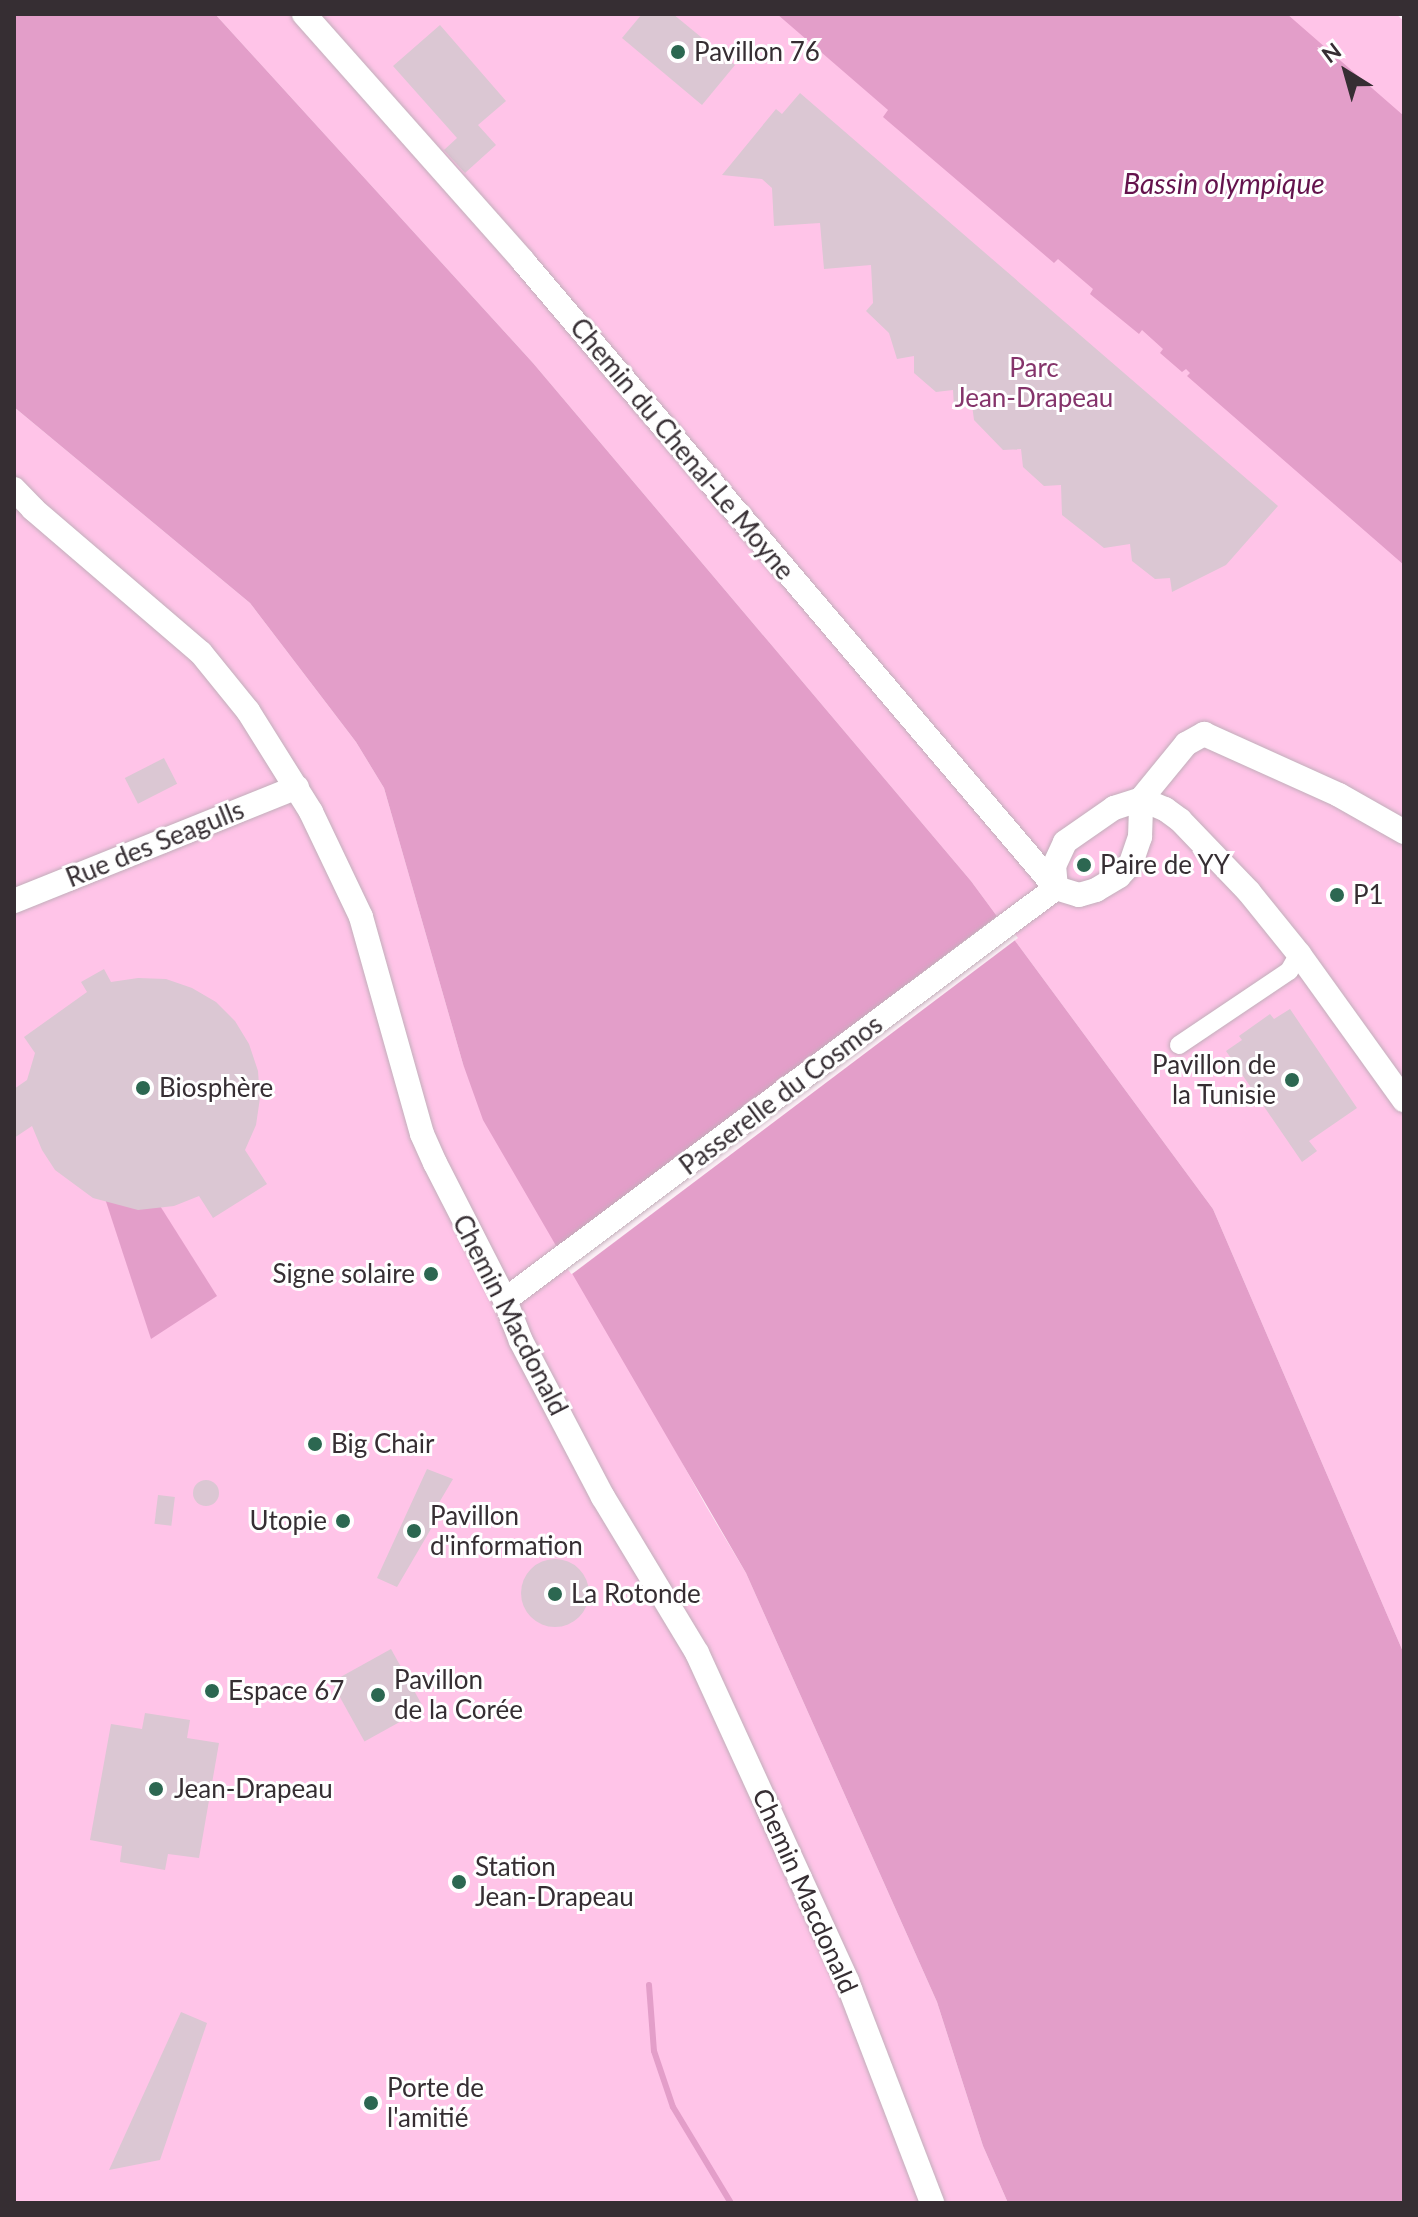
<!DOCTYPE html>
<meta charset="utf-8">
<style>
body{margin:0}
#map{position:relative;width:1418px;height:2217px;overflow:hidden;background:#fdf0f7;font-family:Lato,sans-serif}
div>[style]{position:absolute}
.green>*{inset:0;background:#ffc4e8}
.water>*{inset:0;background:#e39ec9}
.pier>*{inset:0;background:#fdf0f7;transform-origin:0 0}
.stream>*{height:6px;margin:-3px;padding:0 3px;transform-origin:3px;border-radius:3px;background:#e39ec9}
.building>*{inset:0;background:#dbc7d3;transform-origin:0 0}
.round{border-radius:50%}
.roads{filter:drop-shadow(0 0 2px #c2aeba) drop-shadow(0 0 2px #c2aeba)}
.pedestrian>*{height:18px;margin:-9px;padding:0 9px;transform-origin:9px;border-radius:9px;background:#fff}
.minor>*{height:24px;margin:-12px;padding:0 12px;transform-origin:12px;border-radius:12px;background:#fff}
.dots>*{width:22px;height:22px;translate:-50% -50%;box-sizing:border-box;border:4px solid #fff;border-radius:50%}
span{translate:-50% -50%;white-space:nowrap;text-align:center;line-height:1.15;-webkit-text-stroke:6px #fff;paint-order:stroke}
.poi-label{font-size:26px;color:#362e33}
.left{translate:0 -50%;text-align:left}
.right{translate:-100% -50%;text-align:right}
.park-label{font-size:26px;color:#85346b}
.street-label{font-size:26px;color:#362e33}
.water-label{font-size:28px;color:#64134d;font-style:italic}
.frame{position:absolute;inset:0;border:16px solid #362e33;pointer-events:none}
.north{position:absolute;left:1306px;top:32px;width:80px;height:80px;-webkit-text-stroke:6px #fff;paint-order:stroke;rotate:323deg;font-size:22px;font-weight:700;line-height:32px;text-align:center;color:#362e33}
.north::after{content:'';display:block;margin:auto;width:28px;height:36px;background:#362e33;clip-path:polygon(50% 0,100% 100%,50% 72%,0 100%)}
</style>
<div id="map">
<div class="green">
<i style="clip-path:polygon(215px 14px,1396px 14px,1404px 21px,1404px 1654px,1213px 1209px,971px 881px,533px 363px)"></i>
<i style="clip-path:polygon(14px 407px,250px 603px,356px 742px,384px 788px,463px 1064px,706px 1506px,746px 1573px,937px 2002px,983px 2146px,1008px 2203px,14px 2203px)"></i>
</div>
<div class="water">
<i style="clip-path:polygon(14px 14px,215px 14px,533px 363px,971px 881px,1213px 1209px,1404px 1654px,1404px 2203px,1008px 2203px,983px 2146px,937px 2002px,746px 1573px,483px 1120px,463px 1064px,384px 788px,356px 742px,250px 603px,14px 407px)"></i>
<i style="clip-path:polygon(777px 14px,1287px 14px,1404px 116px,1404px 565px,1187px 376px,1190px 373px,1186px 369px,1182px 372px,1160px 353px,1163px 349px,1142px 330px,1139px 334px,1090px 294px,1093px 289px,1058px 259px,1054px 263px,883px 117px,888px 110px)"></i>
<i style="clip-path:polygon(126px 1152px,217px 1296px,151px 1339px,96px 1171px)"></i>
</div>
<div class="pier">
<i style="left:1000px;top:914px;width:30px;height:559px;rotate:53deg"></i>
</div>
<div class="stream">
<i style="left:649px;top:1985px;width:66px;rotate:85.7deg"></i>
<i style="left:654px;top:2051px;width:59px;rotate:71.3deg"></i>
<i style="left:673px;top:2107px;width:112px;rotate:58.9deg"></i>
</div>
<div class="building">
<i style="clip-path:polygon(642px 14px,673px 14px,735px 65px,702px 105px,622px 38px)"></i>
<i style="clip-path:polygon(440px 25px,506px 101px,478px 125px,496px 145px,465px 173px,444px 150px,457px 138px,393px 66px)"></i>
<i style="clip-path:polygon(800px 93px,1278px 506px,1226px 565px,1172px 592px,1170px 578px,1155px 579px,1132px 561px,1130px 544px,1104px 548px,1062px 515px,1061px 485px,1044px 486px,1023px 467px,1021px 449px,1003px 450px,974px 420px,972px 405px,954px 407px,953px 390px,936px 392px,914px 373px,914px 356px,897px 359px,889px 333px,866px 311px,873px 303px,871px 265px,824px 269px,820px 223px,774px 226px,772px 188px,762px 179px,722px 175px,776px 109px,782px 114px)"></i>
<i style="left:164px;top:758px;width:29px;height:44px;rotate:63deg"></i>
<i style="clip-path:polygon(104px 969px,111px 982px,138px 978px,166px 979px,192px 988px,216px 1002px,235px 1021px,249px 1044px,258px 1071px,260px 1098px,256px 1125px,245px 1150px,267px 1184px,213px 1218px,199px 1196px,174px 1206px,138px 1210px,93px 1198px,55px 1170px,42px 1150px,32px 1126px,14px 1138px,14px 1089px,27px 1080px,35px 1053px,24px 1037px,87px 992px,81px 982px)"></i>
<i style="clip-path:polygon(1290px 1009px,1357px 1108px,1309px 1141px,1317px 1151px,1302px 1162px,1226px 1051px,1242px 1040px,1239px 1036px,1270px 1014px,1274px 1019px)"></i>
<i style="clip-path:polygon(427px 1469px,453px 1479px,430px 1518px,435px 1522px,397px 1587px,377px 1578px)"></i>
<i class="round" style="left:193px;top:1480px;width:26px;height:26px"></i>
<i style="left:158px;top:1495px;width:17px;height:29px;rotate:7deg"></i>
<i class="round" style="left:521px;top:1559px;width:68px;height:68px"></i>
<i style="left:391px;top:1649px;width:68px;height:68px;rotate:61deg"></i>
<i style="clip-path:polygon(145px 1713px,190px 1720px,187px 1738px,219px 1743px,199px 1858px,168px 1854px,165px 1870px,120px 1862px,122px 1846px,90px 1840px,111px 1724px,142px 1729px)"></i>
<i style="clip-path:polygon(181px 2012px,207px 2023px,160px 2160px,109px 2170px)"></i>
</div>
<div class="roads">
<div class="pedestrian">
<i style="left:1179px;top:1045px;width:133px;rotate:-33.9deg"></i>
<i style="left:1289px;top:971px;width:20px;rotate:-60deg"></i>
</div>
<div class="minor">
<i style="left:304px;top:14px;width:330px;rotate:48.4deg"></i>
<i style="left:523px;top:261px;width:823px;rotate:49.63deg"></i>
<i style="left:14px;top:489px;width:28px;rotate:46deg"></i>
<i style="left:33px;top:509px;width:221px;rotate:40.6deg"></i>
<i style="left:201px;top:653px;width:75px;rotate:51deg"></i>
<i style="left:248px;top:711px;width:119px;rotate:58deg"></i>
<i style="left:311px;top:812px;width:116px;rotate:64.5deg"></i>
<i style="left:361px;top:917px;width:225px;rotate:74.3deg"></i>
<i style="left:422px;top:1134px;width:32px;rotate:66deg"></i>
<i style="left:435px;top:1163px;width:154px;rotate:62.9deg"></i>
<i style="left:505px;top:1300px;width:44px;rotate:68.7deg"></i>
<i style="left:521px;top:1341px;width:176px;rotate:62.3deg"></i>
<i style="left:603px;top:1497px;width:182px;rotate:58.9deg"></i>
<i style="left:697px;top:1653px;width:361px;rotate:65.4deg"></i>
<i style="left:847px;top:1981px;width:238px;rotate:69deg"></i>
<i style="left:1141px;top:799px;width:26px;rotate:23deg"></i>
<i style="left:1165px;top:809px;width:19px;rotate:36deg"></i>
<i style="left:1180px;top:820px;width:100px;rotate:46.2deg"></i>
<i style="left:1249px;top:892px;width:80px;rotate:51.1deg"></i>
<i style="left:1299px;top:954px;width:180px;rotate:54.3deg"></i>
<i style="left:1056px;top:888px;width:22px;rotate:-95deg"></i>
<i style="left:1054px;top:866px;width:26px;rotate:-65deg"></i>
<i style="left:1065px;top:842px;width:60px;rotate:-34.8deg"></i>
<i style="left:1114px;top:808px;width:28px;rotate:-18deg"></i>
<i style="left:1141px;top:799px;width:71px;rotate:-50.7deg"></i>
<i style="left:1186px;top:744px;width:21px;rotate:-29deg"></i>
<i style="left:1204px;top:734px;width:148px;rotate:24.3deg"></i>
<i style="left:1339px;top:795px;width:75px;rotate:29.6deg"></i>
<i style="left:1056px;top:888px;width:24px;rotate:17deg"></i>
<i style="left:1079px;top:895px;width:18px;rotate:-16deg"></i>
<i style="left:1096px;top:890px;width:27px;rotate:-31deg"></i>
<i style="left:1119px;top:876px;width:18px;rotate:-47deg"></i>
<i style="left:1131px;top:863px;width:28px;rotate:-71deg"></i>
<i style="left:1140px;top:837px;width:38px;rotate:-88deg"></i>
<i style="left:14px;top:901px;width:305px;rotate:-21.9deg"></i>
<i style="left:505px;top:1300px;width:688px;rotate:-36.79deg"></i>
</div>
</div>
<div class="dots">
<i style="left:678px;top:52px;background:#2c6751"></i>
<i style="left:1084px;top:865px;background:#2c6751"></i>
<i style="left:1337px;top:895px;background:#2c6751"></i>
<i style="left:1292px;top:1080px;background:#2c6751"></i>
<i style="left:143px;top:1088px;background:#2c6751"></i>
<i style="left:431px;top:1274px;background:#2c6751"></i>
<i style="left:315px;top:1444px;background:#2c6751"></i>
<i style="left:343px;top:1521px;background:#2c6751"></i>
<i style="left:414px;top:1531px;background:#2c6751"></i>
<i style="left:555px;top:1594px;background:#2c6751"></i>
<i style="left:212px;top:1691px;background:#2c6751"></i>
<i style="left:378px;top:1695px;background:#2c6751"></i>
<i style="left:156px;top:1789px;background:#2c6751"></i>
<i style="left:459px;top:1882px;background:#2c6751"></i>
<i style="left:371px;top:2103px;background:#2c6751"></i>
</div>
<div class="poi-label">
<span class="left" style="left:694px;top:52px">Pavillon 76</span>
<span class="left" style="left:1100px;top:865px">Paire de YY</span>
<span class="left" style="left:1353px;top:895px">P1</span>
<span class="right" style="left:1276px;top:1080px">Pavillon de<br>la Tunisie</span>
<span class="left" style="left:159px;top:1088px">Biosphère</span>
<span class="right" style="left:415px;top:1274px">Signe solaire</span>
<span class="left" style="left:331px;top:1444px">Big Chair</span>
<span class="left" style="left:430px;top:1531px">Pavillon<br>d'information</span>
<span class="right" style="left:327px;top:1521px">Utopie</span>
<span class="left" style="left:571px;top:1594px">La Rotonde</span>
<span class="left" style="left:394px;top:1695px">Pavillon<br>de la Corée</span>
<span class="left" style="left:228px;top:1691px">Espace 67</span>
<span class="left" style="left:174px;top:1789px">Jean-Drapeau</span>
<span class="left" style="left:475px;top:1882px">Station<br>Jean-Drapeau</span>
<span class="left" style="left:387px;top:2103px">Porte de<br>l'amitié</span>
</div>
<div class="park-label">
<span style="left:1034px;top:383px">Parc<br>Jean-Drapeau</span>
</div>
<div class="street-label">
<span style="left:682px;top:449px;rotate:50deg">Chemin du Chenal-Le Moyne</span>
<span style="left:155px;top:844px;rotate:-22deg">Rue des Seagulls</span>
<span style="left:781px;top:1095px;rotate:-37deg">Passerelle du Cosmos</span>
<span style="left:510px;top:1315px;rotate:63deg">Chemin Macdonald</span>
<span style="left:805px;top:1891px;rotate:66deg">Chemin Macdonald</span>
</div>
<div class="water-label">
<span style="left:1224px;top:183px">Bassin olympique</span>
</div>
<div class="frame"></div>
<div class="north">N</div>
</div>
